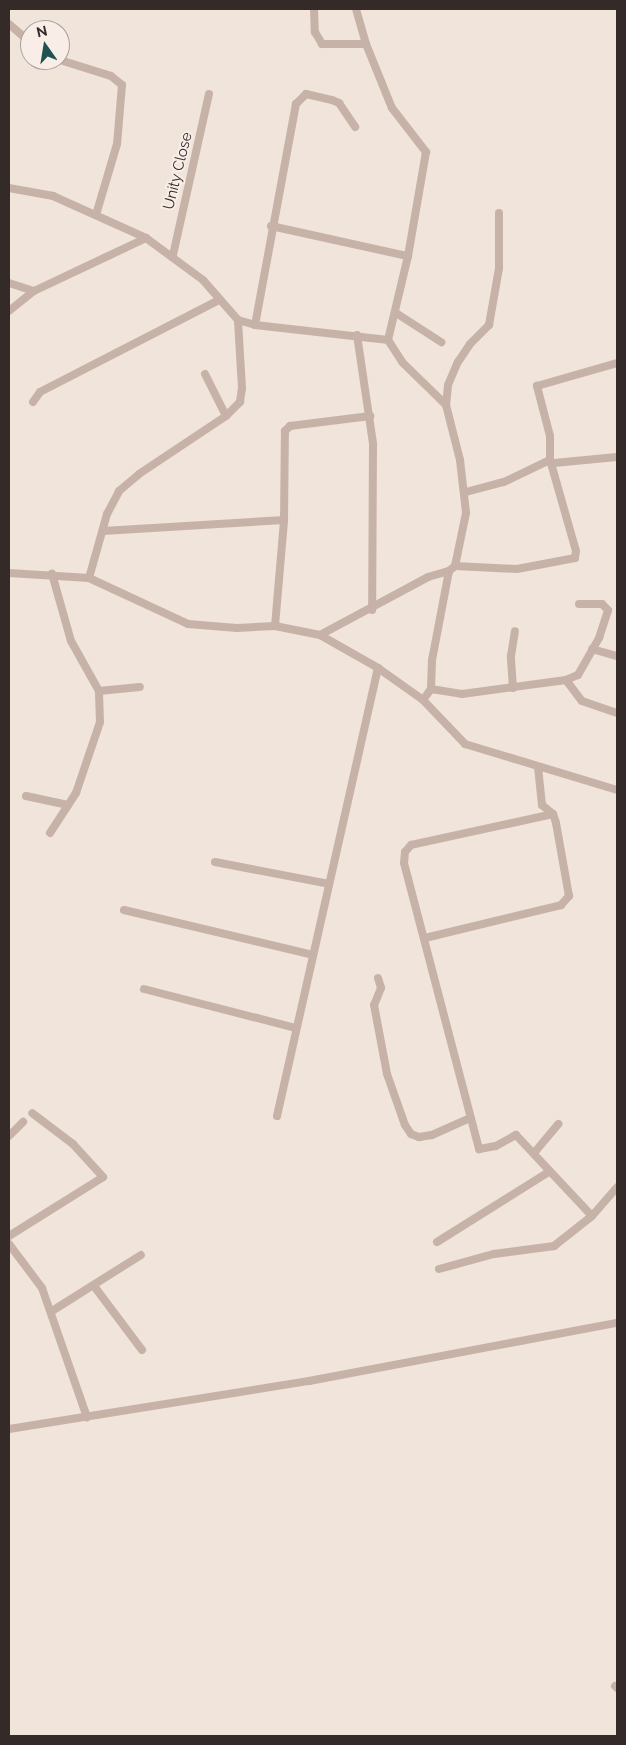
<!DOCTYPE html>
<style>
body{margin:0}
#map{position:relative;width:626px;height:1745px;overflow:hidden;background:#f0e4db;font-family:Raleway,sans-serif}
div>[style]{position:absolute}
.minor>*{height:8px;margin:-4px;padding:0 4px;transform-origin:4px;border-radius:4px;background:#c7b2a8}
span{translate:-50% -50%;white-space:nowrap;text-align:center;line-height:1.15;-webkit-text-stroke:4px #f8eee7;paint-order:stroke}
.street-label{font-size:15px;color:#342a28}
.frame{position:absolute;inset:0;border:10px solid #342a28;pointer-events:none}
.north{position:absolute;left:20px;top:20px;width:50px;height:50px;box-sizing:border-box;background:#f8eee7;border:1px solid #aaa09b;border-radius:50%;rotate:347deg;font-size:14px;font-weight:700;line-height:20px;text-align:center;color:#342a28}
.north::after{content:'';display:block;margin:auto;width:18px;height:22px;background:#205350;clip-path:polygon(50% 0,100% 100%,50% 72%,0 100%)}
</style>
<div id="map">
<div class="minor">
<i style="left:314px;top:9px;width:23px;rotate:88deg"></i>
<i style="left:315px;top:32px;width:14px;rotate:60deg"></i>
<i style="left:322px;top:44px;width:44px"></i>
<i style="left:366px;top:44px;width:69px;rotate:67.9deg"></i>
<i style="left:392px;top:108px;width:56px;rotate:52.3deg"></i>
<i style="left:426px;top:152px;width:106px;rotate:99.8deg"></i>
<i style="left:408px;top:256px;width:86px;rotate:103.4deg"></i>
<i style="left:356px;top:9px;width:36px;rotate:74deg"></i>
<i style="left:9px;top:24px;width:28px;rotate:41deg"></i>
<i style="left:60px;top:60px;width:53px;rotate:17.4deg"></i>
<i style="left:111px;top:76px;width:14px;rotate:39deg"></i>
<i style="left:122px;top:85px;width:59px;rotate:94.8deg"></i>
<i style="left:117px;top:144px;width:74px;rotate:106.5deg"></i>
<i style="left:9px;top:188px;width:45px;rotate:10.3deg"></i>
<i style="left:53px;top:196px;width:102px;rotate:24.3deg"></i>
<i style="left:146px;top:238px;width:71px;rotate:36.4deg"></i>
<i style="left:203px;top:280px;width:53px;rotate:48.8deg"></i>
<i style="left:238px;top:320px;width:18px;rotate:16deg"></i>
<i style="left:255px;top:325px;width:134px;rotate:6.4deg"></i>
<i style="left:388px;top:340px;width:27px;rotate:57deg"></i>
<i style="left:403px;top:363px;width:60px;rotate:44.3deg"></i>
<i style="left:446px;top:405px;width:57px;rotate:75.7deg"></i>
<i style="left:460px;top:460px;width:53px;rotate:83.5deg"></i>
<i style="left:466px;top:513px;width:54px;rotate:101.7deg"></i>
<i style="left:455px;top:566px;width:8px;rotate:140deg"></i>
<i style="left:449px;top:571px;width:91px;rotate:100.8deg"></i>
<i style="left:432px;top:660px;width:29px;rotate:92deg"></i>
<i style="left:271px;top:226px;width:140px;rotate:12.4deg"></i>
<i style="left:173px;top:255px;width:165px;rotate:-77.4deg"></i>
<i style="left:9px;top:283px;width:26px;rotate:18deg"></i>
<i style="left:9px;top:311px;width:32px;rotate:-39deg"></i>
<i style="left:34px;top:291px;width:124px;rotate:-25.3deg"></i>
<i style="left:396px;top:313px;width:54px;rotate:32.8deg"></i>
<i style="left:255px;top:325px;width:225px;rotate:-79.5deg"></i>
<i style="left:296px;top:104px;width:14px;rotate:-45deg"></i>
<i style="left:306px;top:94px;width:27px;rotate:13deg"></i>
<i style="left:332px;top:100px;width:8px;rotate:23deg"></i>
<i style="left:339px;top:103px;width:29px;rotate:56deg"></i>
<i style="left:357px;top:335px;width:110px;rotate:81.6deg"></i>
<i style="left:373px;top:444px;width:166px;rotate:90.3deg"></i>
<i style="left:205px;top:374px;width:47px;rotate:63.4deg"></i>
<i style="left:33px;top:402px;width:12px;rotate:-55deg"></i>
<i style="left:40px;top:392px;width:201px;rotate:-27.2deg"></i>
<i style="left:446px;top:405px;width:20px;rotate:-84deg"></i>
<i style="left:448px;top:385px;width:25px;rotate:-67deg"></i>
<i style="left:458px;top:362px;width:22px;rotate:-56deg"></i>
<i style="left:470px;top:344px;width:27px;rotate:-45deg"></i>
<i style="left:489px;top:325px;width:58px;rotate:-80deg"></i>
<i style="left:499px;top:268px;width:55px;rotate:-90deg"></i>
<i style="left:554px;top:463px;width:63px;rotate:-5.4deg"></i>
<i style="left:466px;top:492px;width:39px;rotate:-15deg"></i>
<i style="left:504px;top:482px;width:51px;rotate:-25.6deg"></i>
<i style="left:103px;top:531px;width:181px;rotate:-3.5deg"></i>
<i style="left:455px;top:566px;width:62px;rotate:2.8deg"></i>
<i style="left:517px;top:569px;width:59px;rotate:-10.7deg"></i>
<i style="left:575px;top:558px;width:7px;rotate:-82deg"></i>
<i style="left:576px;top:551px;width:95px;rotate:-105.9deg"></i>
<i style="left:550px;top:460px;width:24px;rotate:-90deg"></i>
<i style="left:550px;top:436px;width:52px;rotate:-104.6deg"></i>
<i style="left:537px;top:386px;width:83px;rotate:-16deg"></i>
<i style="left:9px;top:573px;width:80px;rotate:3.6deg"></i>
<i style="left:89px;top:578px;width:109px;rotate:24.9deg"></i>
<i style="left:188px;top:624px;width:49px;rotate:4.7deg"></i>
<i style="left:237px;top:628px;width:38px;rotate:-3deg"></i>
<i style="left:275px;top:626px;width:46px;rotate:11.3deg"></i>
<i style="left:320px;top:635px;width:67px;rotate:29.6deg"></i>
<i style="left:378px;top:668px;width:55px;rotate:35.4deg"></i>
<i style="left:423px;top:700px;width:61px;rotate:46.3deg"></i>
<i style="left:465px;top:744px;width:159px;rotate:16.8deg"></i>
<i style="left:89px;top:578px;width:66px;rotate:-74.3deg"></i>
<i style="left:107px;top:514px;width:26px;rotate:-62deg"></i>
<i style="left:119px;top:491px;width:26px;rotate:-40deg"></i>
<i style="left:139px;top:474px;width:105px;rotate:-33.7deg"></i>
<i style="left:226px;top:416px;width:20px;rotate:-45deg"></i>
<i style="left:240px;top:402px;width:14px;rotate:-82deg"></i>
<i style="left:242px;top:388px;width:68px;rotate:-93.4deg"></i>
<i style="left:275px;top:626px;width:106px;rotate:-85.1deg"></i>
<i style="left:284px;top:520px;width:89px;rotate:-89.4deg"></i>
<i style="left:285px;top:431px;width:7px;rotate:-45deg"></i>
<i style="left:290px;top:426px;width:81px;rotate:-7.1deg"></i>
<i style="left:320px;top:635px;width:123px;rotate:-28.2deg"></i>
<i style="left:428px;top:577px;width:22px;rotate:-16deg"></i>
<i style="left:592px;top:649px;width:26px;rotate:16deg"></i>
<i style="left:566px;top:680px;width:26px;rotate:53deg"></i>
<i style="left:582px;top:701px;width:37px;rotate:19deg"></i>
<i style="left:513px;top:688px;width:32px;rotate:-94deg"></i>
<i style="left:511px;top:656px;width:25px;rotate:-81deg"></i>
<i style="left:99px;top:691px;width:41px;rotate:-5.6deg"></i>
<i style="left:423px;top:700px;width:14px;rotate:-54deg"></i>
<i style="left:431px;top:689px;width:31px;rotate:9deg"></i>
<i style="left:462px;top:694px;width:105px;rotate:-7.7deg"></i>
<i style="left:566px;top:680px;width:13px;rotate:-23deg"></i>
<i style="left:578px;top:675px;width:43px;rotate:-60.4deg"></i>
<i style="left:599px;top:638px;width:29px;rotate:-72deg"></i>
<i style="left:608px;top:610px;width:8px;rotate:-135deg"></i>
<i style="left:602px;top:604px;width:23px;rotate:180deg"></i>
<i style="left:26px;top:796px;width:43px;rotate:12.1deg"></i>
<i style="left:553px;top:814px;width:145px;rotate:167.7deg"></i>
<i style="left:411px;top:845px;width:9px;rotate:131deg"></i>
<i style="left:405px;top:852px;width:11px;rotate:95deg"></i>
<i style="left:404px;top:863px;width:296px;rotate:75.3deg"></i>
<i style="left:479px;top:1149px;width:17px;rotate:-10deg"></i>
<i style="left:496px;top:1146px;width:23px;rotate:-29deg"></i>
<i style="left:516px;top:1135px;width:111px;rotate:46.8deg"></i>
<i style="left:50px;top:833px;width:48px;rotate:-57deg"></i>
<i style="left:76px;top:793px;width:75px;rotate:-71.3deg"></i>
<i style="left:100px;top:722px;width:31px;rotate:-92deg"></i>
<i style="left:99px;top:691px;width:57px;rotate:-119.2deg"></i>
<i style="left:71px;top:641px;width:70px;rotate:-105.8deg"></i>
<i style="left:215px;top:862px;width:116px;rotate:10.9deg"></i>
<i style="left:124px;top:910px;width:194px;rotate:13.4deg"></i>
<i style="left:425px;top:938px;width:140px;rotate:-13.6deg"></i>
<i style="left:561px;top:905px;width:12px;rotate:-48deg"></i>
<i style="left:569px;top:896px;width:74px;rotate:-100.1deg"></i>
<i style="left:556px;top:823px;width:9px;rotate:-108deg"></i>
<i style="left:553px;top:814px;width:14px;rotate:-141deg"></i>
<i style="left:542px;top:805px;width:37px;rotate:-96deg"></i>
<i style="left:378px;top:978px;width:10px;rotate:73deg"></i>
<i style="left:381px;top:988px;width:18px;rotate:112deg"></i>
<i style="left:374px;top:1005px;width:70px;rotate:79.3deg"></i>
<i style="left:387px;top:1074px;width:54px;rotate:70.6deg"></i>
<i style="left:405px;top:1125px;width:11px;rotate:56deg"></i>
<i style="left:411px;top:1134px;width:9px;rotate:21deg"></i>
<i style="left:419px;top:1137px;width:13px;rotate:-9deg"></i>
<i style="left:432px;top:1135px;width:42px;rotate:-24.1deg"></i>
<i style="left:144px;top:989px;width:157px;rotate:14.4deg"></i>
<i style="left:277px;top:1116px;width:459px;rotate:-77.3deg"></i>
<i style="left:9px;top:1136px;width:20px;rotate:-45deg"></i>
<i style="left:534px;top:1153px;width:38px;rotate:-50deg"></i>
<i style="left:9px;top:1236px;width:111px;rotate:-32.1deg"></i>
<i style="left:103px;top:1177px;width:45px;rotate:-132.3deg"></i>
<i style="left:73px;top:1144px;width:51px;rotate:-142.9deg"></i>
<i style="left:437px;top:1242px;width:133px;rotate:-32.1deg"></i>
<i style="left:9px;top:1244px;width:55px;rotate:53.1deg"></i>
<i style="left:42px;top:1288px;width:137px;rotate:70.8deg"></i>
<i style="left:439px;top:1269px;width:57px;rotate:-15.3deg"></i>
<i style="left:494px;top:1254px;width:61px;rotate:-7.6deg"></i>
<i style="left:554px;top:1246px;width:48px;rotate:-38.3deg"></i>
<i style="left:592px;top:1216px;width:38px;rotate:-49deg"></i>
<i style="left:94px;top:1286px;width:80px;rotate:53.1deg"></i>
<i style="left:52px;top:1311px;width:105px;rotate:-32.2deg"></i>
<i style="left:9px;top:1429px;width:304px;rotate:-9.1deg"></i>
<i style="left:309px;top:1381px;width:313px;rotate:-10.7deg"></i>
<i style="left:615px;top:1686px;width:3px;rotate:45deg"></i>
</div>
<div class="street-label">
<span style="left:178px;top:171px;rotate:-76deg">Unity Close</span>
</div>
<div class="frame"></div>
<div class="north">N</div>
</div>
